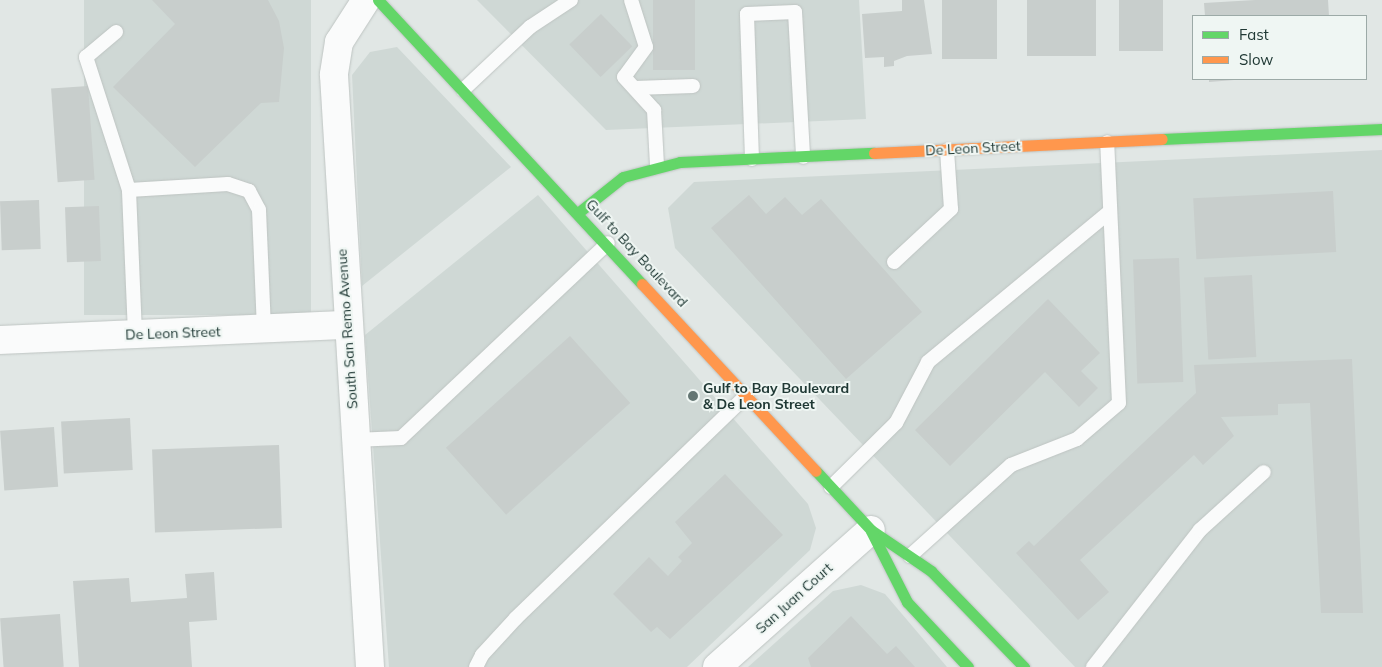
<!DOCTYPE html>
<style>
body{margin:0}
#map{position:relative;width:1382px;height:667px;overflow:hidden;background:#e1e7e5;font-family:Mulish,sans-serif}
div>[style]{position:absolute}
.built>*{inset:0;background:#cfd8d5;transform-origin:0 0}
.building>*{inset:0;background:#c8cecc;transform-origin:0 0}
.roads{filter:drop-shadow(0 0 1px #bec4c2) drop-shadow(0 0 1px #bec4c2)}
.lane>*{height:14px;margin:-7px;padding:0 7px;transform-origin:7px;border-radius:7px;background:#fafbfb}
.street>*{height:28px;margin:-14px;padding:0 14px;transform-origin:14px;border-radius:14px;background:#fafbfb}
.fast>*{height:11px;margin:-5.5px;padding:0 5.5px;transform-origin:5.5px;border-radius:5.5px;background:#63d668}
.slow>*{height:11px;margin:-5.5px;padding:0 5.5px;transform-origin:5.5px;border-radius:5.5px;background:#ff974d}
.dots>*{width:14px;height:14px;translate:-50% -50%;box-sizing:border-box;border:2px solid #eff6f3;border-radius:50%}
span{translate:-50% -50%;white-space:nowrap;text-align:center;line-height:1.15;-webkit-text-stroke:4px #eff6f3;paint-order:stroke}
.street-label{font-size:14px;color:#203935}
.poi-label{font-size:14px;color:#203935;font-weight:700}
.left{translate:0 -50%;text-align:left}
.legend{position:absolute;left:1192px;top:15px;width:175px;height:65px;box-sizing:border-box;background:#eff6f3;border:1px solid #9caaa7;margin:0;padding:6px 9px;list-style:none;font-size:15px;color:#203935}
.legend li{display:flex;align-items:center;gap:10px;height:25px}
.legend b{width:25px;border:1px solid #9caaa7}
</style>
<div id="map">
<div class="built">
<i style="left:84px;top:0;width:227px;height:315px"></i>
<i style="clip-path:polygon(477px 0,859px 0,866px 119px,606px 130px)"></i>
<i style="clip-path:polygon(397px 47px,511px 167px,362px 286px,352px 75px,370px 52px)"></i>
<i style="clip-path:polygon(1382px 150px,1382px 667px,1075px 667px,675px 248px,668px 208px,694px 182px)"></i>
<i style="clip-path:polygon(538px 195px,808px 504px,816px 528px,810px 550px,687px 667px,389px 667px,365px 335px)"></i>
<i style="clip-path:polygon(861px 585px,885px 594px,947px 667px,748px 667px,833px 591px)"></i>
</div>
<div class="building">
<i style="clip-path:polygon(152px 0,268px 0,279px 21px,284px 48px,279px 102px,261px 103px,195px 167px,113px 87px,175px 24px)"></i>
<i style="left:653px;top:0;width:42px;height:70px"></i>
<i style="clip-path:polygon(902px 0,924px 0,932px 54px,907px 56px,894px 61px,894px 66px,884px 67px,884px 57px,865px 58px,862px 14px,902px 11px)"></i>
<i style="left:942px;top:0;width:55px;height:59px"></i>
<i style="left:1027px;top:0;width:69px;height:56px"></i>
<i style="left:1119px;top:0;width:44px;height:51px"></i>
<i style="clip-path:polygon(1255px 0,1328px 0,1329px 16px,1205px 16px,1204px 3px)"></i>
<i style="left:601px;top:14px;width:45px;height:44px;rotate:46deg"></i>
<i style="clip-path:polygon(1209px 79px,1234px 79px,1234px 80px,1209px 82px)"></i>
<i style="left:88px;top:86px;width:94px;height:37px;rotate:86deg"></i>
<i style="left:1333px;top:191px;width:61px;height:140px;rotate:87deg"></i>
<i style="clip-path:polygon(749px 195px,766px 214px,785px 197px,802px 215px,821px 199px,922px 312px,846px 379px,711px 228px)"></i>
<i style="left:39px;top:200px;width:49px;height:39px;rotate:88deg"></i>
<i style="left:99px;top:206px;width:55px;height:34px;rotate:88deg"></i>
<i style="left:1179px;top:258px;width:124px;height:46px;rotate:88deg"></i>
<i style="left:1252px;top:275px;width:82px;height:48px;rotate:87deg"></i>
<i style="clip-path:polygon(1048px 299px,1100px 353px,1081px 371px,1098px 388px,1079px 407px,1045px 372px,950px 466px,915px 430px)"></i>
<i style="left:570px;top:336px;width:90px;height:167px;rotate:48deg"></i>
<i style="clip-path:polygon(1352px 359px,1363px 613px,1321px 613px,1310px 403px,1278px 404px,1278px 415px,1221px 417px,1234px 436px,1203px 465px,1194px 455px,1080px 560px,1109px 592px,1078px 620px,1016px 553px,1029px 541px,1034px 546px,1196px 393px,1194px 365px)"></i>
<i style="left:130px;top:418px;width:52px;height:69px;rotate:87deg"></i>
<i style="left:54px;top:427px;width:60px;height:54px;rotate:86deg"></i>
<i style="left:279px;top:445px;width:83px;height:127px;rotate:88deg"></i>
<i style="clip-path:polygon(725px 474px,783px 535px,670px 639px,657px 627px,651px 632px,613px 594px,649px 557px,668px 576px,682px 561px,678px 557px,692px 543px,675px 522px)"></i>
<i style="clip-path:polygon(214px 572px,217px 620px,189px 622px,192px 667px,79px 667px,73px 581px,129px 578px,131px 602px,187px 598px,185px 574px)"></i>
<i style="left:60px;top:614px;width:53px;height:60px;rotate:86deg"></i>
<i style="clip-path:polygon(851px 616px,887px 654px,896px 646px,915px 667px,811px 667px,808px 658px)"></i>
</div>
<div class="roads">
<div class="lane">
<i style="left:631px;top:0;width:49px;rotate:72.3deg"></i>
<i style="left:646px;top:47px;width:37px;rotate:126deg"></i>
<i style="left:624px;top:77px;width:45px;rotate:47.7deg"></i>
<i style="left:654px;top:110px;width:55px;rotate:86.9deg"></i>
<i style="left:116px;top:32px;width:39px;rotate:140deg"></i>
<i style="left:86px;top:57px;width:140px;rotate:72.1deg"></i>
<i style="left:635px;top:88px;width:58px;rotate:-2deg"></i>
<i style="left:463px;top:90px;width:92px;rotate:-43.2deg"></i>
<i style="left:530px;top:27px;width:49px;rotate:-33.4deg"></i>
<i style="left:752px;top:159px;width:145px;rotate:-92deg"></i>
<i style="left:747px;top:14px;width:48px;rotate:-2.4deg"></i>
<i style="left:795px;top:12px;width:145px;rotate:86.8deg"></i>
<i style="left:894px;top:262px;width:78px;rotate:-42.9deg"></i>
<i style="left:951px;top:209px;width:59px;rotate:-93.9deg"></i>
<i style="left:135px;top:334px;width:144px;rotate:-92.4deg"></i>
<i style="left:129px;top:190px;width:99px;rotate:-3.5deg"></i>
<i style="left:228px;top:184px;width:22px;rotate:18deg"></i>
<i style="left:249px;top:191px;width:21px;rotate:62deg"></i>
<i style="left:259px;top:210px;width:119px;rotate:87.6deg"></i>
<i style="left:354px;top:440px;width:47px;rotate:-2.4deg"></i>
<i style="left:401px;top:438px;width:284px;rotate:-43.3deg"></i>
<i style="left:831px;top:487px;width:91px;rotate:-44.6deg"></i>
<i style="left:896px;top:423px;width:69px;rotate:-62.3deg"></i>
<i style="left:928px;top:362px;width:235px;rotate:-39.6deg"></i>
<i style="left:910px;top:556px;width:136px;rotate:-42deg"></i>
<i style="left:1011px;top:465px;width:71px;rotate:-21.5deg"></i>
<i style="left:1077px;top:439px;width:55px;rotate:-40.6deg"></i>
<i style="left:1119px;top:403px;width:261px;rotate:-92.6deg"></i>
<i style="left:476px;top:667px;width:13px;rotate:-63deg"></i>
<i style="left:482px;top:655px;width:50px;rotate:-47.4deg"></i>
<i style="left:516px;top:618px;width:321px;rotate:-44deg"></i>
<i style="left:1093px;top:667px;width:174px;rotate:-52deg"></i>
<i style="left:1200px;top:530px;width:86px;rotate:-42.2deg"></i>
</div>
<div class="street">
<i style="left:366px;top:0;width:50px;rotate:122.7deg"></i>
<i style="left:339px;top:42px;width:33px;rotate:99deg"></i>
<i style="left:334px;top:75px;width:593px;rotate:86.52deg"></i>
<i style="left:0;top:340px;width:346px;rotate:-2.5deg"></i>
<i style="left:717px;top:667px;width:206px;rotate:-41.7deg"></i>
</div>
<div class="fast">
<i style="left:378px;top:0;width:388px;rotate:47.1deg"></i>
<i style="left:1162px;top:139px;width:220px;rotate:-2.6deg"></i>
<i style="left:579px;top:212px;width:56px;rotate:-38.5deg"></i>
<i style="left:623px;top:177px;width:59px;rotate:-14.7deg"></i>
<i style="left:680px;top:162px;width:194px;rotate:-2.7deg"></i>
<i style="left:816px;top:471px;width:81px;rotate:47deg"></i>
<i style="left:871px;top:530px;width:73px;rotate:34.3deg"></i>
<i style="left:931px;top:571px;width:134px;rotate:45.9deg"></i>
<i style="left:871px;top:531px;width:80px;rotate:63.1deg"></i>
<i style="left:907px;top:602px;width:89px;rotate:46.8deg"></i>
</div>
<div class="slow">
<i style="left:874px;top:153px;width:288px;rotate:-2.8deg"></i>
<i style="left:642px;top:284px;width:255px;rotate:47.1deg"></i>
</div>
</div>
<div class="dots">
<i style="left:693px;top:396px;background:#647673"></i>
</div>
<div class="street-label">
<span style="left:973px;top:148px;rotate:-3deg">De Leon Street</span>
<span style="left:637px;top:253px;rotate:47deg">Gulf to Bay Boulevard</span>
<span style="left:347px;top:329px;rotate:-94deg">South San Remo Avenue</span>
<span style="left:173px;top:333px;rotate:-2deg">De Leon Street</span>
<span style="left:794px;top:598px;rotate:-42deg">San Juan Court</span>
</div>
<div class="poi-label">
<span class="left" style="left:703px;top:396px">Gulf to Bay Boulevard<br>&amp; De Leon Street</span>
</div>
<ul class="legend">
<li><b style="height:6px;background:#63d668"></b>Fast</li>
<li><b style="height:6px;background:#ff974d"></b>Slow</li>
</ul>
</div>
